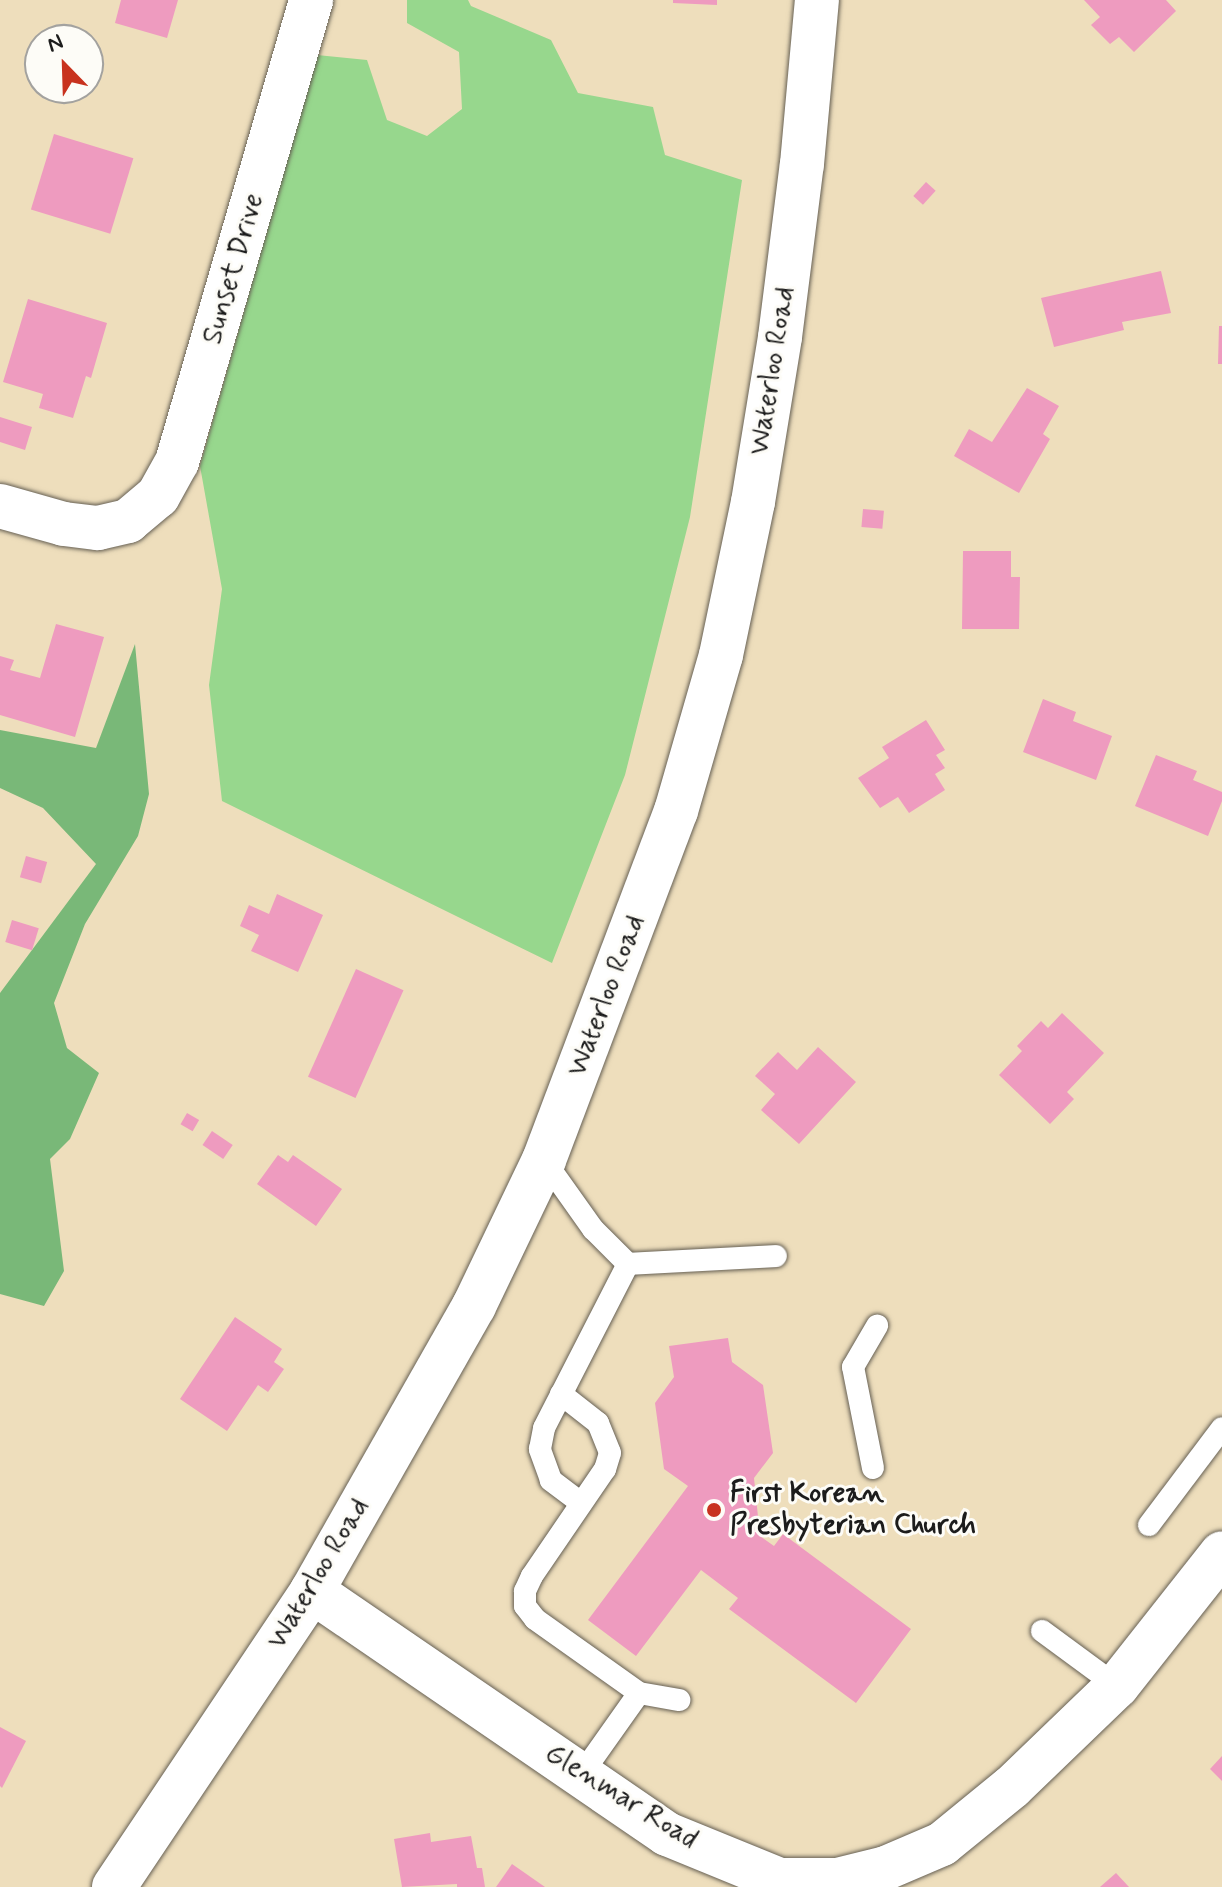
<!DOCTYPE html>
<style>
body{margin:0}
#map{position:relative;width:1222px;height:1887px;overflow:hidden;background:#eedebc;font-family:Mynerve,sans-serif}
div>[style]{position:absolute}
.green>*{inset:0;background:#97d78d}
.forest>*{inset:0;background:#79b878}
.building>*{inset:0;background:#ee9bbf;transform-origin:0 0}
.roads{filter:drop-shadow(0 0 2px #666054) drop-shadow(0 0 2px #666054)}
.service>*{height:22px;margin:-11px;padding:0 11px;transform-origin:11px;border-radius:11px;background:#fff}
.minor>*{height:44px;margin:-22px;padding:0 22px;transform-origin:22px;border-radius:22px;background:#fff}
.secondary>*{height:44px;margin:-22px;padding:0 22px;transform-origin:22px;border-radius:22px;background:#fff}
.dots>*{width:22px;height:22px;translate:-50% -50%;box-sizing:border-box;border:4px solid #fdfcf7;border-radius:50%}
span{translate:-50% -50%;white-space:nowrap;text-align:center;line-height:1.15;-webkit-text-stroke:6px #fdfcf7;paint-order:stroke}
.street-label{font-size:28px;color:#1c1c1c}
.poi-label{font-size:28px;color:#1c1c1c;font-weight:700}
.left{translate:0 -50%;text-align:left}
.north{position:absolute;left:24px;top:24px;width:80px;height:80px;box-sizing:border-box;background:#fdfcf7;border:2px solid #a3a29f;border-radius:50%;rotate:337deg;font-size:22px;font-weight:700;line-height:32px;text-align:center;color:#1c1c1c}
.north::after{content:'';display:block;margin:auto;width:28px;height:36px;background:#c8321e;clip-path:polygon(50% 0,100% 100%,50% 72%,0 100%)}
</style>
<div id="map">
<div class="green">
<i style="clip-path:polygon(407px 0,468px 0,471px 6px,551px 40px,578px 93px,653px 107px,665px 155px,742px 180px,690px 517px,625px 775px,552px 963px,222px 801px,209px 685px,222px 589px,200px 466px,317px 55px,367px 60px,387px 120px,427px 136px,462px 109px,459px 52px,407px 23px)"></i>
</div>
<div class="forest">
<i style="clip-path:polygon(135px 644px,149px 794px,138px 836px,85px 924px,54px 1003px,67px 1048px,99px 1073px,70px 1139px,50px 1159px,64px 1271px,44px 1306px,0 1294px,0 993px,96px 864px,43px 808px,0 788px,0 730px,96px 748px)"></i>
</div>
<div class="building">
<i style="clip-path:polygon(121px 0,178px 0,167px 38px,115px 23px)"></i>
<i style="clip-path:polygon(673px 0,717px 0,717px 5px,673px 3px)"></i>
<i style="clip-path:polygon(1084px 0,1166px 0,1176px 11px,1134px 52px,1119px 37px,1110px 44px,1091px 25px,1100px 17px)"></i>
<i style="left:54px;top:134px;width:83px;height:79px;rotate:17deg"></i>
<i style="left:926px;top:182px;width:13px;height:19px;rotate:42deg"></i>
<i style="clip-path:polygon(1161px 271px,1171px 313px,1122px 322px,1124px 330px,1054px 347px,1041px 298px)"></i>
<i style="clip-path:polygon(28px 299px,107px 323px,91px 378px,86px 376px,73px 418px,39px 408px,43px 394px,3px 382px)"></i>
<i style="clip-path:polygon(1219px 326px,1222px 326px,1222px 364px,1218px 364px)"></i>
<i style="clip-path:polygon(1027px 388px,1059px 406px,1043px 434px,1050px 439px,1019px 493px,954px 456px,969px 429px,992px 442px)"></i>
<i style="clip-path:polygon(0 417px,32px 427px,25px 450px,0 442px)"></i>
<i style="left:863px;top:509px;width:21px;height:18px;rotate:5deg"></i>
<i style="clip-path:polygon(963px 551px,1011px 551px,1011px 577px,1020px 577px,1019px 629px,962px 629px)"></i>
<i style="clip-path:polygon(56px 624px,104px 637px,75px 737px,0 715px,0 656px,14px 660px,10px 670px,40px 678px)"></i>
<i style="clip-path:polygon(1043px 699px,1076px 712px,1073px 721px,1112px 736px,1096px 780px,1023px 752px)"></i>
<i style="clip-path:polygon(926px 720px,945px 750px,936px 755px,945px 768px,935px 774px,945px 790px,909px 813px,898px 797px,880px 808px,858px 778px,889px 758px,882px 747px)"></i>
<i style="clip-path:polygon(1156px 755px,1197px 771px,1193px 780px,1222px 792px,1222px 801px,1208px 836px,1135px 806px)"></i>
<i style="left:26px;top:856px;width:22px;height:22px;rotate:16deg"></i>
<i style="clip-path:polygon(277px 894px,323px 915px,298px 972px,251px 951px,259px 935px,240px 926px,249px 905px,269px 914px)"></i>
<i style="left:12px;top:920px;width:28px;height:23px;rotate:17deg"></i>
<i style="left:356px;top:969px;width:52px;height:118px;rotate:24deg"></i>
<i style="clip-path:polygon(1062px 1013px,1104px 1053px,1067px 1092px,1074px 1099px,1050px 1124px,999px 1075px,1022px 1051px,1017px 1046px,1041px 1021px,1048px 1028px)"></i>
<i style="clip-path:polygon(818px 1047px,856px 1082px,799px 1144px,761px 1110px,775px 1094px,755px 1076px,778px 1052px,797px 1070px)"></i>
<i style="left:187px;top:1113px;width:14px;height:13px;rotate:30deg"></i>
<i style="left:212px;top:1131px;width:25px;height:17px;rotate:34deg"></i>
<i style="clip-path:polygon(278px 1155px,288px 1162px,293px 1155px,342px 1189px,316px 1226px,257px 1184px)"></i>
<i style="clip-path:polygon(235px 1317px,282px 1349px,274px 1362px,284px 1369px,268px 1392px,258px 1385px,227px 1431px,180px 1399px)"></i>
<i style="clip-path:polygon(728px 1338px,732px 1362px,763px 1385px,773px 1453px,754px 1478px,760px 1536px,774px 1546px,783px 1534px,911px 1629px,856px 1703px,729px 1609px,738px 1598px,701px 1570px,636px 1656px,588px 1620px,688px 1486px,664px 1469px,655px 1403px,674px 1377px,669px 1346px)"></i>
<i style="clip-path:polygon(0 1727px,26px 1741px,2px 1788px,0 1786px)"></i>
<i style="clip-path:polygon(1222px 1756px,1222px 1781px,1210px 1769px)"></i>
<i style="clip-path:polygon(430px 1833px,431px 1842px,471px 1836px,477px 1868px,482px 1868px,485px 1887px,457px 1887px,457px 1884px,402px 1887px,394px 1839px)"></i>
<i style="clip-path:polygon(512px 1864px,545px 1887px,496px 1887px)"></i>
<i style="clip-path:polygon(1116px 1873px,1129px 1887px,1100px 1887px)"></i>
</div>
<div class="roads">
<div class="service">
<i style="left:544px;top:1160px;width:85px;rotate:54.6deg"></i>
<i style="left:593px;top:1229px;width:49px;rotate:45deg"></i>
<i style="left:628px;top:1264px;width:148px;rotate:-3.1deg"></i>
<i style="left:561px;top:1394px;width:47px;rotate:38.1deg"></i>
<i style="left:598px;top:1423px;width:32px;rotate:68deg"></i>
<i style="left:610px;top:1453px;width:17px;rotate:107deg"></i>
<i style="left:605px;top:1469px;width:130px;rotate:124.3deg"></i>
<i style="left:532px;top:1576px;width:17px;rotate:115deg"></i>
<i style="left:525px;top:1591px;width:15px;rotate:90deg"></i>
<i style="left:525px;top:1606px;width:16px;rotate:52deg"></i>
<i style="left:535px;top:1619px;width:128px;rotate:35.4deg"></i>
<i style="left:873px;top:1468px;width:103px;rotate:-101.2deg"></i>
<i style="left:853px;top:1367px;width:48px;rotate:-59.7deg"></i>
<i style="left:581px;top:1503px;width:38px;rotate:-143deg"></i>
<i style="left:551px;top:1480px;width:33px;rotate:-110deg"></i>
<i style="left:540px;top:1449px;width:21px;rotate:-79deg"></i>
<i style="left:544px;top:1428px;width:184px;rotate:-62.9deg"></i>
<i style="left:1149px;top:1525px;width:121px;rotate:-53deg"></i>
<i style="left:1042px;top:1631px;width:93px;rotate:36.3deg"></i>
<i style="left:581px;top:1775px;width:100px;rotate:-54.7deg"></i>
<i style="left:639px;top:1693px;width:41px;rotate:9.9deg"></i>
</div>
<div class="minor">
<i style="left:0;top:506px;width:66px;rotate:15.7deg"></i>
<i style="left:64px;top:524px;width:34px;rotate:7deg"></i>
<i style="left:98px;top:528px;width:31px;rotate:-13deg"></i>
<i style="left:128px;top:521px;width:39px;rotate:-40deg"></i>
<i style="left:158px;top:496px;width:39px;rotate:-61deg"></i>
<i style="left:177px;top:462px;width:481px;rotate:-73.8deg"></i>
<i style="left:312px;top:1591px;width:430px;rotate:34.4deg"></i>
<i style="left:667px;top:1834px;width:122px;rotate:22.2deg"></i>
<i style="left:780px;top:1880px;width:57px"></i>
<i style="left:837px;top:1880px;width:50px;rotate:-13.8deg"></i>
<i style="left:886px;top:1868px;width:61px;rotate:-23.2deg"></i>
<i style="left:942px;top:1844px;width:90px;rotate:-39.2deg"></i>
<i style="left:1012px;top:1787px;width:146px;rotate:-43.9deg"></i>
<i style="left:1117px;top:1686px;width:169px;rotate:-51.7deg"></i>
</div>
<div class="secondary">
<i style="left:114px;top:1887px;width:356px;rotate:-56.2deg"></i>
<i style="left:312px;top:1591px;width:328px;rotate:-60.4deg"></i>
<i style="left:474px;top:1306px;width:162px;rotate:-64.4deg"></i>
<i style="left:544px;top:1160px;width:373px;rotate:-69.3deg"></i>
<i style="left:676px;top:811px;width:162px;rotate:-73.9deg"></i>
<i style="left:721px;top:655px;width:156px;rotate:-78.2deg"></i>
<i style="left:753px;top:502px;width:167px;rotate:-80.7deg"></i>
<i style="left:780px;top:337px;width:174px;rotate:-82.8deg"></i>
<i style="left:802px;top:164px;width:165px;rotate:-84.8deg"></i>
</div>
</div>
<div class="dots">
<i style="left:714px;top:1510px;background:#c8321e"></i>
</div>
<div class="street-label">
<span style="left:234px;top:269px;rotate:-74deg">Sunset Drive</span>
<span style="left:773px;top:371px;rotate:-81deg">Waterloo Road</span>
<span style="left:607px;top:996px;rotate:-69deg">Waterloo Road</span>
<span style="left:319px;top:1574px;rotate:-59deg">Waterloo Road</span>
<span style="left:621px;top:1797px;rotate:32deg">Glenmar Road</span>
</div>
<div class="poi-label">
<span class="left" style="left:730px;top:1510px">First Korean<br>Presbyterian Church</span>
</div>
<div class="north">N</div>
</div>
